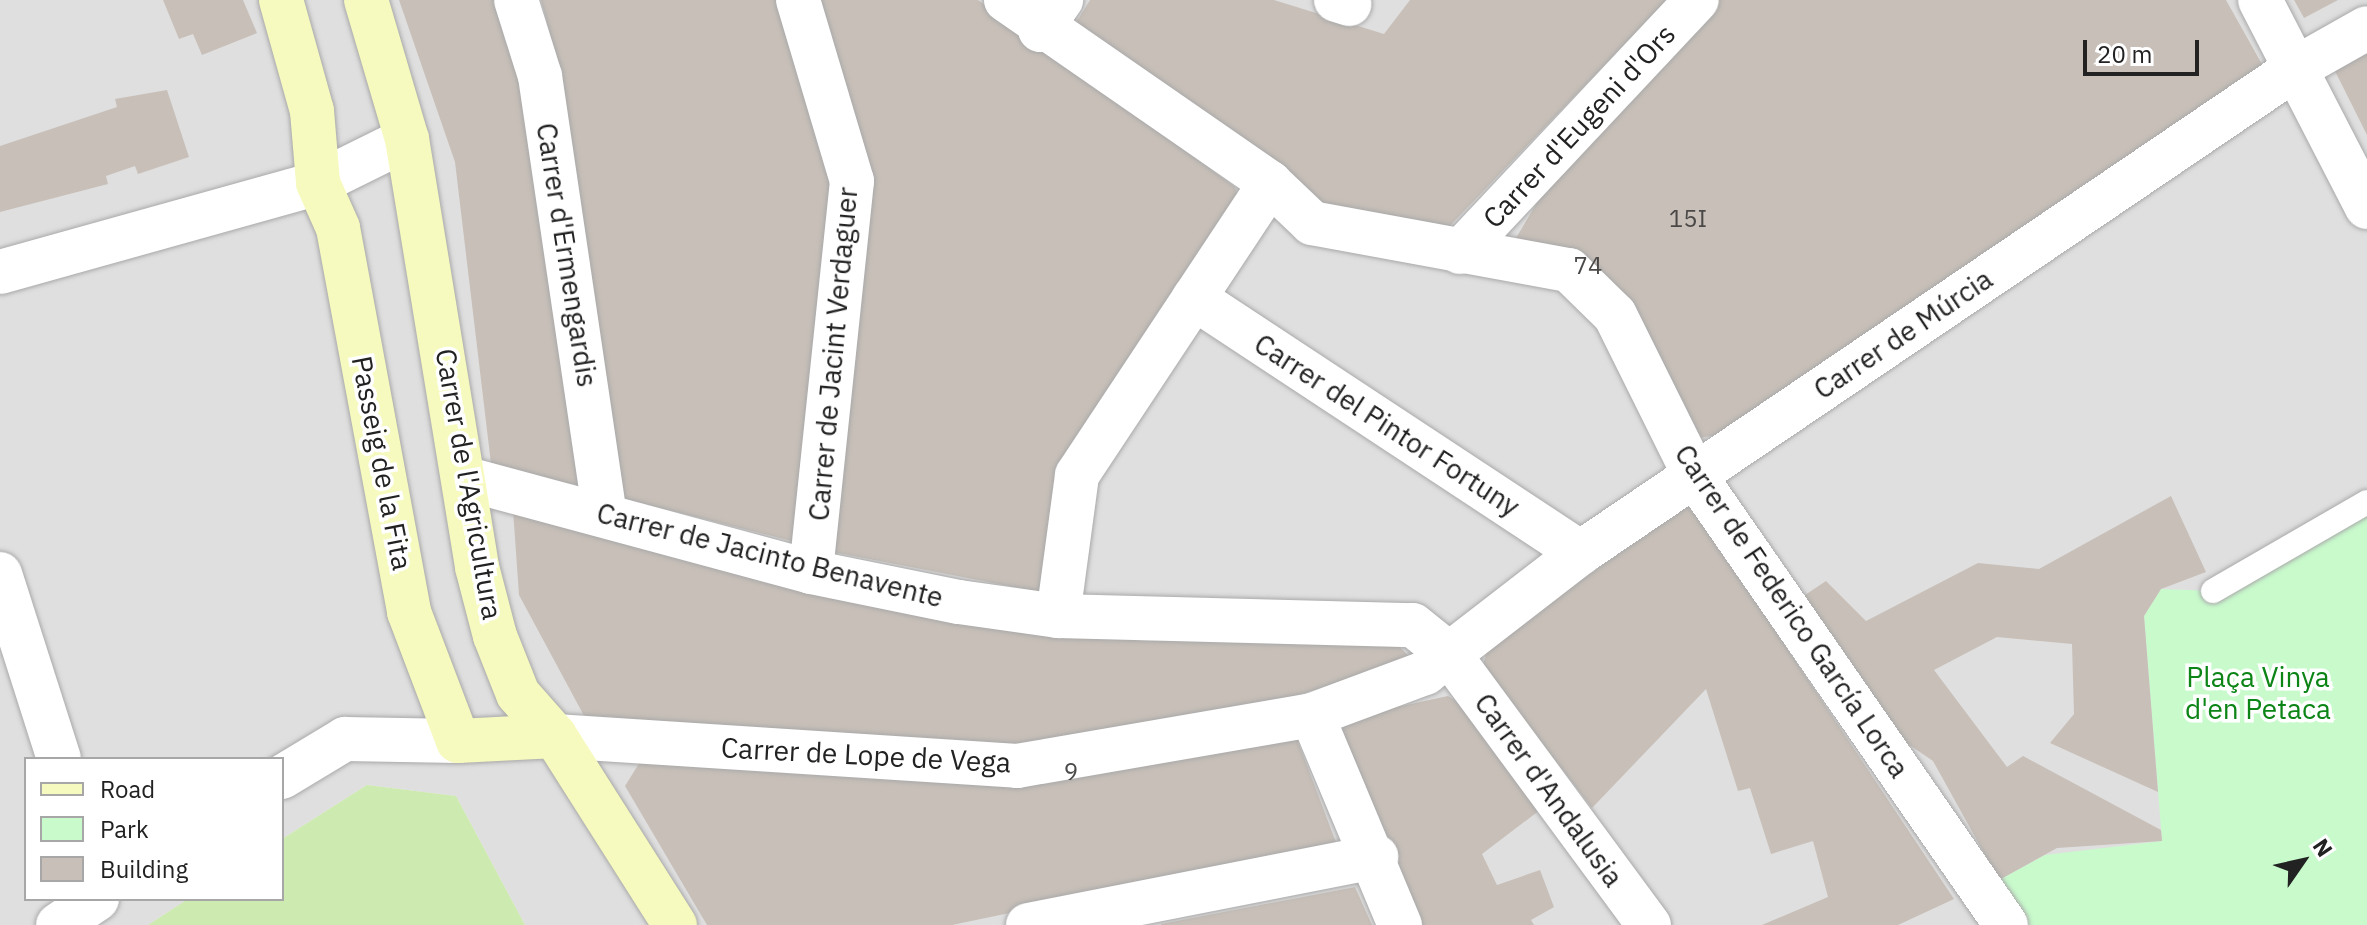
<!DOCTYPE html>
<meta charset="utf-8">
<style>
body{margin:0}
#map{position:relative;width:2367px;height:925px;overflow:hidden;background:#f2efe9;font-family:"IBM Plex Sans",sans-serif}
div>[style]{position:absolute}
.residential>*{inset:0;background:#e0dfdf}
.grass>*{inset:0;background:#cdebb0}
.park>*{inset:0;background:#c8facc}
.building>*{inset:0;background:#c7bfb8}
.roads{filter:drop-shadow(0 0 2px #a9a9a9) drop-shadow(0 0 2px #a9a9a9)}
.lane>*{height:24px;margin:-12px;padding:0 12px;transform-origin:12px;border-radius:12px;background:#fff}
.street>*{height:44px;margin:-22px;padding:0 22px;transform-origin:22px;border-radius:22px;background:#fff}
.secondary>*{height:44px;margin:-22px;padding:0 22px;transform-origin:22px;border-radius:22px;background:#f7fabf}
span{translate:-50% -50%;white-space:nowrap;text-align:center;line-height:1.15;-webkit-text-stroke:7px #fff;paint-order:stroke}
.number-label{font-size:24px;color:#4b4948}
.number-label span{-webkit-text-stroke-width:0}
.street-label{font-size:28px;color:#222}
.park-label{font-size:28px;color:#0c8416}
.legend{position:absolute;left:24px;top:757px;width:260px;height:144px;box-sizing:border-box;background:#fff;border:2px solid #a7a7a7;margin:0;padding:10px 14px;list-style:none;font-size:24px;color:#222}
.legend li{display:flex;align-items:center;gap:16px;height:40px}
.legend b{width:40px;border:2px solid #a7a7a7}
.north{position:absolute;left:2263px;top:821px;width:80px;height:80px;-webkit-text-stroke:6px #fff;paint-order:stroke;rotate:56deg;font-size:22px;font-weight:700;line-height:32px;text-align:center;color:#222}
.north::after{content:'';display:block;margin:auto;width:28px;height:36px;background:#222;clip-path:polygon(50% 0,100% 100%,50% 72%,0 100%)}
.scale{position:absolute;left:2083px;top:40px;width:116px;height:36px;box-sizing:border-box;border:4px solid #222;border-top:0;padding-left:10px;font-size:24px;line-height:28px;white-space:nowrap;color:#222;-webkit-text-stroke:6px #fff;paint-order:stroke}
</style>
<div id="map">
<div class="residential">
<i style="clip-path:polygon(0 0,2367px 0,2367px 925px,525px 925px,456px 796px,367px 785px,282px 839px,282px 759px,26px 759px,26px 899px,188px 899px,148px 925px,0 925px)"></i>
</div>
<div class="grass">
<i style="clip-path:polygon(367px 785px,456px 796px,525px 925px,148px 925px,188px 899px,282px 899px,282px 839px)"></i>
</div>
<div class="park">
<i style="clip-path:polygon(2367px 507px,2367px 925px,2024px 925px,1999px 880px,2045px 855px,2162px 841px,2144px 616px,2161px 589px,2214px 591px)"></i>
</div>
<div class="building">
<i style="clip-path:polygon(163px 0,243px 0,257px 33px,202px 55px,193px 34px,179px 39px)"></i>
<i style="clip-path:polygon(399px 0,497px 0,522px 79px,579px 485px,492px 472px,455px 162px)"></i>
<i style="clip-path:polygon(541px 0,788px 0,831px 185px,792px 541px,621px 498px,563px 82px)"></i>
<i style="clip-path:polygon(815px 0,978px 0,1235px 187px,1241px 207px,1077px 459px,1051px 594px,828px 551px,865px 238px)"></i>
<i style="clip-path:polygon(1090px 0,1274px 0,1384px 34px,1410px 0,1667px 0,1443px 233px,1322px 204px,1074px 26px)"></i>
<i style="clip-path:polygon(1715px 0,2226px 0,2263px 66px,1718px 435px,1698px 438px,1630px 323px,1509px 250px,1574px 140px)"></i>
<i style="clip-path:polygon(2294px 0,2338px 0,2304px 18px)"></i>
<i style="clip-path:polygon(2367px 53px,2367px 135px,2335px 71px)"></i>
<i style="clip-path:polygon(167px 90px,189px 157px,138px 174px,135px 166px,106px 176px,108px 184px,0 212px,0 146px,117px 107px,115px 99px)"></i>
<i style="clip-path:polygon(2171px 496px,2206px 572px,2161px 589px,2144px 616px,2158px 792px,2050px 743px,2074px 714px,2072px 644px,1997px 637px,1934px 670px,2007px 767px,2023px 756px,2161px 830px,2162px 841px,2057px 848px,1999px 880px,1933px 761px,1889px 731px,1799px 599px,1826px 581px,1866px 621px,1978px 563px,2039px 569px)"></i>
<i style="clip-path:polygon(1691px 504px,1954px 899px,1898px 925px,1762px 925px,1828px 897px,1813px 841px,1771px 854px,1750px 788px,1738px 791px,1706px 689px,1592px 808px,1483px 666px,1488px 644px)"></i>
<i style="clip-path:polygon(513px 510px,792px 580px,1145px 641px,1394px 641px,1425px 673px,1396px 666px,1294px 696px,997px 751px,589px 725px,519px 595px)"></i>
<i style="clip-path:polygon(1448px 696px,1463px 705px,1540px 810px,1482px 854px,1497px 885px,1540px 870px,1554px 907px,1531px 920px,1534px 925px,1423px 925px,1340px 731px,1355px 716px)"></i>
<i style="clip-path:polygon(1297px 739px,1337px 845px,952px 925px,707px 925px,625px 786px,640px 762px)"></i>
<i style="clip-path:polygon(1355px 887px,1372px 925px,1161px 925px,1161px 924px)"></i>
</div>
<div class="roads">
<div class="lane">
<i style="left:2213px;top:591px;width:178px;rotate:-30deg"></i>
</div>
<div class="street">
<i style="left:516px;top:0;width:80px;rotate:72.5deg"></i>
<i style="left:540px;top:76px;width:443px;rotate:81.6deg"></i>
<i style="left:798px;top:0;width:189px;rotate:73.4deg"></i>
<i style="left:852px;top:181px;width:393px;rotate:96deg"></i>
<i style="left:1006px;top:0;width:321px;rotate:34.7deg"></i>
<i style="left:1270px;top:183px;width:58px;rotate:43.6deg"></i>
<i style="left:1312px;top:223px;width:261px;rotate:10.4deg"></i>
<i style="left:1569px;top:270px;width:64px;rotate:44.4deg"></i>
<i style="left:1615px;top:315px;width:180px;rotate:63.6deg"></i>
<i style="left:1695px;top:476px;width:546px;rotate:55.29deg"></i>
<i style="left:1336px;top:0;width:14px;rotate:17deg"></i>
<i style="left:2260px;top:0;width:233px;rotate:62.7deg"></i>
<i style="left:1040px;top:30px;width:37px;rotate:-55deg"></i>
<i style="left:1460px;top:252px;width:346px;rotate:-46.8deg"></i>
<i style="left:0;top:272px;width:330px;rotate:-15.6deg"></i>
<i style="left:318px;top:183px;width:99px;rotate:-26.3deg"></i>
<i style="left:1194px;top:298px;width:463px;rotate:33.4deg"></i>
<i style="left:467px;top:479px;width:356px;rotate:15.1deg"></i>
<i style="left:811px;top:572px;width:151px;rotate:11.5deg"></i>
<i style="left:959px;top:602px;width:100px;rotate:8deg"></i>
<i style="left:1058px;top:616px;width:355px;rotate:1.5deg"></i>
<i style="left:1413px;top:625px;width:46px;rotate:38.9deg"></i>
<i style="left:1449px;top:654px;width:337px;rotate:53.6deg"></i>
<i style="left:0;top:574px;width:194px;rotate:72.3deg"></i>
<i style="left:1058px;top:616px;width:142px;rotate:-82.3deg"></i>
<i style="left:1077px;top:475px;width:350px;rotate:-56.5deg"></i>
<i style="left:1312px;top:715px;width:228px;rotate:67.3deg"></i>
<i style="left:555px;top:736px;width:463px;rotate:3.7deg"></i>
<i style="left:1017px;top:766px;width:299px;rotate:-9.8deg"></i>
<i style="left:1312px;top:715px;width:121px;rotate:-20.4deg"></i>
<i style="left:1425px;top:673px;width:196px;rotate:-37.7deg"></i>
<i style="left:1580px;top:553px;width:865px;rotate:-34.11deg"></i>
<i style="left:2296px;top:68px;width:81px;rotate:-29.4deg"></i>
<i style="left:282px;top:777px;width:74px;rotate:-31.1deg"></i>
<i style="left:345px;top:739px;width:113px;rotate:1deg"></i>
<i style="left:58px;top:925px;width:47px;rotate:-33.7deg"></i>
<i style="left:1028px;top:925px;width:355px;rotate:-11.1deg"></i>
</div>
<div class="secondary">
<i style="left:281px;top:0;width:115px;rotate:74.4deg"></i>
<i style="left:312px;top:111px;width:72px;rotate:85.2deg"></i>
<i style="left:318px;top:183px;width:49px;rotate:66deg"></i>
<i style="left:338px;top:228px;width:391px;rotate:79.5deg"></i>
<i style="left:409px;top:612px;width:138px;rotate:69.2deg"></i>
<i style="left:458px;top:741px;width:97px;rotate:-3deg"></i>
<i style="left:366px;top:0;width:145px;rotate:73.6deg"></i>
<i style="left:407px;top:139px;width:434px;rotate:80.7deg"></i>
<i style="left:477px;top:567px;width:71px;rotate:75.4deg"></i>
<i style="left:495px;top:636px;width:62px;rotate:68.4deg"></i>
<i style="left:518px;top:694px;width:56px;rotate:48.6deg"></i>
<i style="left:555px;top:736px;width:224px;rotate:57.6deg"></i>
</div>
</div>
<div class="number-label">
<span style="left:1688px;top:219px">15I</span>
<span style="left:1588px;top:266px">74</span>
<span style="left:1071px;top:772px">9</span>
</div>
<div class="street-label">
<span style="left:1579px;top:126px;rotate:-47deg">Carrer d'Eugeni d'Ors</span>
<span style="left:567px;top:255px;rotate:81deg">Carrer d'Ermengardis</span>
<span style="left:1903px;top:334px;rotate:-34deg">Carrer de Múrcia</span>
<span style="left:833px;top:354px;rotate:-85deg">Carrer de Jacint Verdaguer</span>
<span style="left:1387px;top:425px;rotate:33deg">Carrer del Pintor Fortuny</span>
<span style="left:382px;top:463px;rotate:79deg">Passeig de la Fita</span>
<span style="left:469px;top:484px;rotate:80deg">Carrer de l'Agricultura</span>
<span style="left:770px;top:555px;rotate:14deg">Carrer de Jacinto Benavente</span>
<span style="left:1792px;top:611px;rotate:56deg">Carrer de Federico García Lorca</span>
<span style="left:866px;top:755px;rotate:3deg">Carrer de Lope de Vega</span>
<span style="left:1549px;top:790px;rotate:54deg">Carrer d'Andalusia</span>
</div>
<div class="park-label">
<span style="left:2258px;top:693px">Plaça Vinya<br>d'en Petaca</span>
</div>
<ul class="legend">
<li><b style="height:10px;background:#f7fabf"></b>Road</li>
<li><b style="height:22px;background:#c8facc"></b>Park</li>
<li><b style="height:22px;background:#c7bfb8"></b>Building</li>
</ul>
<div class="north">N</div>
<div class="scale">20 m</div>
</div>
